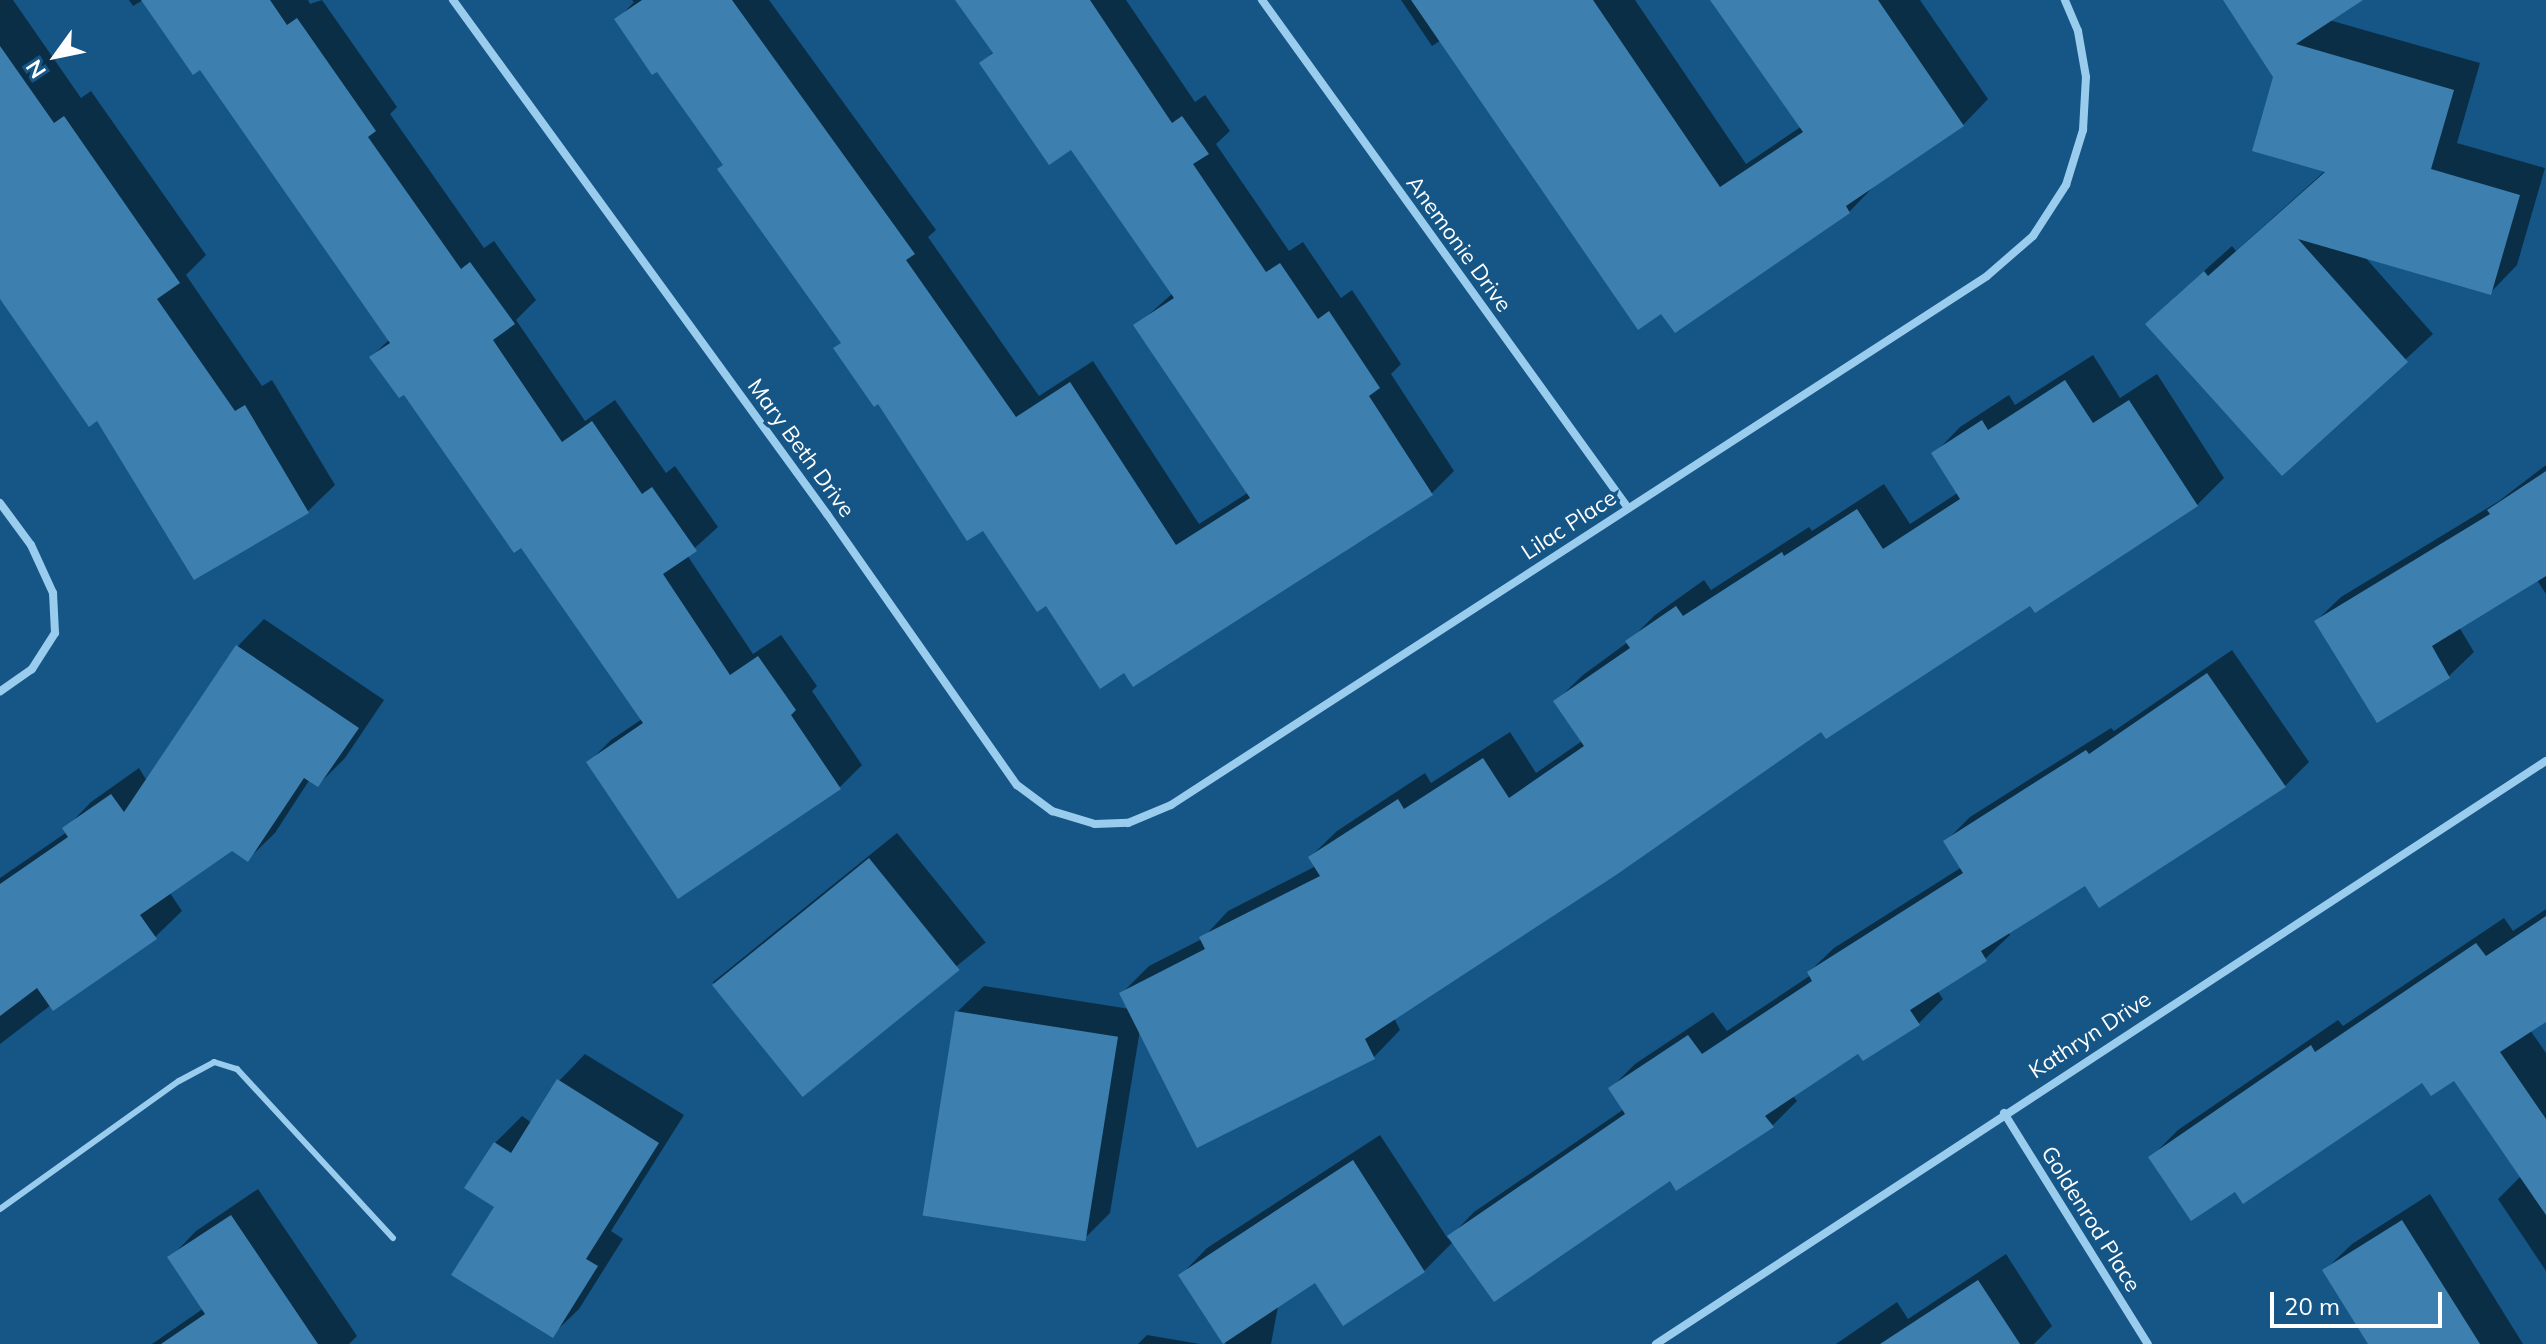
<!DOCTYPE html>
<style>
body{margin:0}
#map{position:relative;width:2546px;height:1344px;overflow:hidden;background:#155686;font-family:Mulish,sans-serif}
div>[style]{position:absolute}
.shadow>*{inset:0;background:#0007;transform-origin:0 0}
.building>*{inset:0;background:#3d80b0;transform-origin:0 0}
.service>*{height:6px;margin:-3px;padding:0 3px;transform-origin:3px;border-radius:3px;background:#9accee}
.minor>*{height:8px;margin:-4px;padding:0 4px;transform-origin:4px;border-radius:4px;background:#9accee}
span{translate:-50% -50%;white-space:nowrap;text-align:center;line-height:1.15;-webkit-text-stroke:7px #155686;paint-order:stroke}
.street-label{font-size:22px;color:#fff}
.north{position:absolute;left:16px;top:16px;width:80px;height:80px;-webkit-text-stroke:6px #155686;paint-order:stroke;rotate:237deg;font-size:22px;font-weight:700;line-height:32px;text-align:center;color:#fff}
.north::after{content:'';display:block;margin:auto;width:28px;height:36px;background:#fff;clip-path:polygon(50% 0,100% 100%,50% 72%,0 100%)}
.scale{position:absolute;left:2270px;top:1292px;width:172px;height:36px;box-sizing:border-box;border:4px solid #fff;border-top:0;padding-left:10px;font-size:24px;line-height:28px;white-space:nowrap;color:#fff;-webkit-text-stroke:6px #155686;paint-order:stroke}
</style>
<div id="map">
<div class="shadow">
<i style="clip-path:polygon(0 0,13px 0,81px 98px,91px 91px,206px 255px,186px 275px,262px 386px,272px 380px,335px 485px,308px 511px,98px 418px,0 299px)"></i>
<i style="clip-path:polygon(129px 0,143px 0,133px 6px)"></i>
<i style="clip-path:polygon(144px 0,308px 0,310px 4px,322px 0,397px 107px,390px 114px,484px 248px,494px 241px,536px 300px,516px 320px,585px 421px,615px 400px,666px 473px,675px 466px,718px 527px,687px 555px,753px 654px,781px 635px,817px 686px,812px 691px,862px 765px,840px 787px,589px 762px,611px 740px,642px 719px,521px 546px,404px 392px,371px 357px,390px 339px,200px 67px)"></i>
<i style="clip-path:polygon(632px 0,769px 0,936px 230px,928px 237px,1039px 396px,1093px 361px,1199px 524px,1249px 492px,1136px 326px,1173px 293px,1071px 147px,981px 63px,994px 51px,958px 0,1126px 0,1195px 102px,1205px 95px,1230px 131px,1216px 144px,1289px 251px,1303px 242px,1341px 298px,1352px 290px,1401px 364px,1391px 374px,1454px 471px,1432px 493px,1125px 671px,1047px 603px,983px 528px,842px 342px,725px 164px,658px 69px,617px 20px,634px 2px)"></i>
<i style="clip-path:polygon(1401px 0,1635px 0,1746px 164px,1802px 126px,1712px 0,1920px 0,1988px 99px,1963px 125px,1874px 186px,1849px 212px,1662px 311px,1441px 40px,1432px 46px)"></i>
<i style="clip-path:polygon(2225px 0,2359px 0,2329px 20px,2480px 63px,2457px 143px,2545px 168px,2517px 265px,2491px 292px,2364px 256px,2433px 334px,2282px 473px,2175px 297px,2232px 246px,2236px 251px,2326px 170px,2275px 76px)"></i>
<i style="clip-path:polygon(2093px 355px,2120px 398px,2157px 374px,2224px 478px,2197px 505px,1822px 729px,1394px 1018px,1400px 1030px,1374px 1057px,1140px 1030px,1110px 1213px,1083px 1240px,957px 1012px,984px 986px,1130px 1009px,1122px 993px,1149px 966px,1202px 939px,1228px 911px,1316px 866px,1310px 857px,1337px 831px,1425px 773px,1431px 783px,1510px 732px,1536px 773px,1582px 741px,1556px 701px,1583px 675px,1628px 642px,1655px 615px,1704px 580px,1711px 590px,1809px 527px,1812px 531px,1884px 484px,1910px 524px,1959px 492px,1934px 454px,1960px 427px,2009px 395px,2015px 405px)"></i>
<i style="clip-path:polygon(2546px 465px,2546px 594px,2537px 580px,2459px 627px,2474px 652px,2449px 676px,2316px 621px,2341px 597px,2499px 501px)"></i>
<i style="clip-path:polygon(264px 619px,384px 700px,345px 758px,318px 785px,310px 779px,275px 833px,248px 859px,232px 849px,170px 893px,182px 911px,155px 937px,51px 1005px,0 1044px,0 878px,67px 832px,65px 829px,91px 802px,139px 768px,147px 781px,238px 646px)"></i>
<i style="clip-path:polygon(2232px 650px,2309px 762px,2285px 786px,2086px 883px,2008px 932px,2010px 935px,1985px 959px,1937px 990px,1943px 999px,1919px 1023px,1859px 1051px,1792px 1095px,1797px 1101px,1773px 1125px,1670px 1178px,1454px 1241px,1424px 1271px,1316px 1281px,1278px 1306px,1271px 1344px,1226px 1344px,1181px 1275px,1207px 1248px,1380px 1135px,1448px 1239px,1474px 1212px,1624px 1109px,1611px 1088px,1635px 1064px,1713px 1012px,1727px 1031px,1811px 975px,1809px 972px,1834px 948px,1962px 867px,1946px 841px,1970px 817px,2111px 728px,2114px 731px)"></i>
<i style="left:897px;top:833px;width:141px;height:237px;rotate:51deg"></i>
<i style="clip-path:polygon(2546px 909px,2546px 1019px,2530px 1030px,2546px 1053px,2546px 1271px,2498px 1199px,2521px 1176px,2455px 1079px,2423px 1080px,2235px 1189px,2151px 1157px,2178px 1130px,2338px 1020px,2343px 1026px,2504px 918px,2513px 931px)"></i>
<i style="clip-path:polygon(585px 1054px,684px 1115px,611px 1231px,623px 1239px,579px 1309px,552px 1335px,497px 1206px,495px 1143px,522px 1116px,532px 1123px,559px 1081px)"></i>
<i style="clip-path:polygon(258px 1189px,357px 1336px,349px 1344px,152px 1344px,204px 1308px,170px 1258px,196px 1231px)"></i>
<i style="clip-path:polygon(2430px 1194px,2523px 1344px,2371px 1344px,2325px 1270px,2352px 1244px)"></i>
<i style="clip-path:polygon(2006px 1254px,2052px 1326px,2034px 1344px,1836px 1344px,1897px 1302px,1908px 1319px)"></i>
<i style="clip-path:polygon(1147px 1335px,1200px 1344px,1138px 1344px)"></i>
</div>
<div class="building">
<i style="clip-path:polygon(141px 0,270px 0,287px 25px,297px 18px,376px 131px,368px 137px,461px 269px,470px 262px,515px 324px,493px 340px,562px 442px,592px 421px,642px 494px,652px 487px,697px 551px,663px 574px,730px 675px,758px 656px,796px 710px,791px 715px,841px 789px,678px 899px,586px 762px,643px 723px,521px 548px,514px 553px,404px 395px,399px 398px,369px 357px,390px 343px,200px 70px,193px 75px)"></i>
<i style="clip-path:polygon(642px 0,732px 0,915px 254px,906px 260px,1016px 417px,1070px 382px,1176px 545px,1250px 498px,1133px 325px,1174px 298px,1071px 150px,1049px 165px,979px 63px,993px 53px,955px 0,1090px 0,1172px 123px,1182px 116px,1209px 154px,1193px 164px,1266px 272px,1280px 263px,1318px 319px,1329px 311px,1380px 388px,1369px 396px,1433px 495px,1133px 687px,1124px 673px,1100px 689px,1046px 606px,1037px 612px,983px 531px,967px 541px,878px 404px,874px 407px,833px 348px,841px 343px,717px 169px,723px 165px,657px 72px,652px 75px,614px 19px)"></i>
<i style="clip-path:polygon(1411px 0,1593px 0,1720px 187px,1803px 132px,1710px 0,1878px 0,1964px 126px,1846px 206px,1850px 213px,1675px 333px,1661px 314px,1638px 330px)"></i>
<i style="clip-path:polygon(2223px 0,2363px 0,2296px 44px,2454px 90px,2431px 169px,2520px 195px,2491px 295px,2298px 239px,2408px 362px,2282px 476px,2145px 324px,2204px 271px,2208px 276px,2325px 172px,2252px 151px,2273px 77px)"></i>
<i style="clip-path:polygon(0 46px,54px 123px,64px 116px,180px 283px,157px 299px,235px 411px,245px 405px,309px 513px,194px 580px,97px 421px,89px 427px,0 299px)"></i>
<i style="clip-path:polygon(2065px 380px,2093px 423px,2129px 400px,2198px 506px,2035px 613px,2030px 606px,1826px 739px,1821px 732px,1616px 875px,1365px 1039px,1375px 1059px,1197px 1148px,1119px 993px,1205px 949px,1199px 937px,1320px 876px,1308px 857px,1398px 799px,1404px 809px,1483px 758px,1509px 798px,1584px 746px,1553px 701px,1630px 648px,1625px 641px,1676px 606px,1683px 616px,1782px 552px,1784px 556px,1857px 509px,1883px 549px,1960px 499px,1931px 453px,1982px 420px,1988px 430px)"></i>
<i style="clip-path:polygon(2546px 471px,2546px 576px,2432px 646px,2450px 678px,2377px 723px,2314px 621px,2490px 514px,2487px 510px)"></i>
<i style="clip-path:polygon(236px 645px,359px 728px,318px 787px,304px 778px,248px 862px,232px 851px,140px 915px,157px 939px,53px 1011px,37px 988px,0 1016px,0 884px,68px 837px,62px 828px,111px 794px,124px 812px)"></i>
<i style="clip-path:polygon(2207px 673px,2286px 787px,2099px 908px,2085px 886px,1981px 951px,1987px 961px,1910px 1010px,1920px 1025px,1863px 1061px,1858px 1054px,1765px 1116px,1774px 1127px,1676px 1191px,1670px 1181px,1494px 1302px,1447px 1236px,1625px 1114px,1608px 1088px,1688px 1035px,1702px 1054px,1812px 981px,1807px 972px,1963px 873px,1943px 841px,2086px 750px,2089px 754px)"></i>
<i style="left:869px;top:858px;width:144px;height:202px;rotate:51deg"></i>
<i style="clip-path:polygon(2546px 916px,2546px 1022px,2500px 1052px,2546px 1119px,2546px 1215px,2454px 1081px,2431px 1096px,2422px 1083px,2243px 1204px,2235px 1192px,2191px 1221px,2148px 1157px,2311px 1045px,2315px 1052px,2476px 943px,2486px 956px)"></i>
<i style="left:955px;top:1011px;width:165px;height:207px;rotate:9deg"></i>
<i style="clip-path:polygon(557px 1079px,659px 1143px,586px 1259px,598px 1266px,553px 1338px,451px 1275px,494px 1207px,464px 1188px,494px 1142px,511px 1153px)"></i>
<i style="clip-path:polygon(1353px 1160px,1425px 1272px,1343px 1326px,1315px 1283px,1223px 1344px,1178px 1275px)"></i>
<i style="clip-path:polygon(231px 1215px,318px 1344px,161px 1344px,205px 1314px,167px 1257px)"></i>
<i style="clip-path:polygon(2402px 1220px,2480px 1344px,2368px 1344px,2322px 1270px)"></i>
<i style="clip-path:polygon(1978px 1280px,2020px 1344px,1880px 1344px)"></i>
</div>
<div class="service">
<i style="left:0;top:1209px;width:220px;rotate:-35.6deg"></i>
<i style="left:179px;top:1081px;width:40px;rotate:-28deg"></i>
<i style="left:214px;top:1062px;width:24px;rotate:17deg"></i>
<i style="left:237px;top:1069px;width:230px;rotate:47.3deg"></i>
</div>
<div class="minor">
<i style="left:453px;top:0;width:636px;rotate:53.96deg"></i>
<i style="left:827px;top:514px;width:331px;rotate:55deg"></i>
<i style="left:1017px;top:785px;width:44px;rotate:36.6deg"></i>
<i style="left:1052px;top:811px;width:45px;rotate:16.8deg"></i>
<i style="left:1095px;top:824px;width:33px;rotate:-2deg"></i>
<i style="left:1128px;top:823px;width:47px;rotate:-22.7deg"></i>
<i style="left:1171px;top:805px;width:972px;rotate:-32.95deg"></i>
<i style="left:1987px;top:276px;width:61px;rotate:-41deg"></i>
<i style="left:2033px;top:236px;width:61px;rotate:-57.1deg"></i>
<i style="left:2066px;top:185px;width:58px;rotate:-72.8deg"></i>
<i style="left:2083px;top:130px;width:53px;rotate:-86.8deg"></i>
<i style="left:2086px;top:77px;width:47px;rotate:-99.9deg"></i>
<i style="left:2078px;top:31px;width:34px;rotate:-113deg"></i>
<i style="left:1262px;top:0;width:626px;rotate:54.23deg"></i>
<i style="left:0;top:503px;width:52px;rotate:53.6deg"></i>
<i style="left:31px;top:545px;width:53px;rotate:65.4deg"></i>
<i style="left:53px;top:593px;width:40px;rotate:87.1deg"></i>
<i style="left:55px;top:633px;width:43px;rotate:122.6deg"></i>
<i style="left:32px;top:669px;width:39px;rotate:145deg"></i>
<i style="left:2004px;top:1113px;width:272px;rotate:58.1deg"></i>
<i style="left:1656px;top:1344px;width:1064px;rotate:-33.23deg"></i>
</div>
<div class="street-label">
<span style="left:1459px;top:244px;rotate:54deg">Anemonie Drive</span>
<span style="left:801px;top:448px;rotate:54deg">Mary Beth Drive</span>
<span style="left:1569px;top:525px;rotate:-33deg">Lilac Place</span>
<span style="left:2090px;top:1035px;rotate:-33deg">Kathryn Drive</span>
<span style="left:2091px;top:1219px;rotate:58deg">Goldenrod Place</span>
</div>
<div class="north">N</div>
<div class="scale">20 m</div>
</div>
